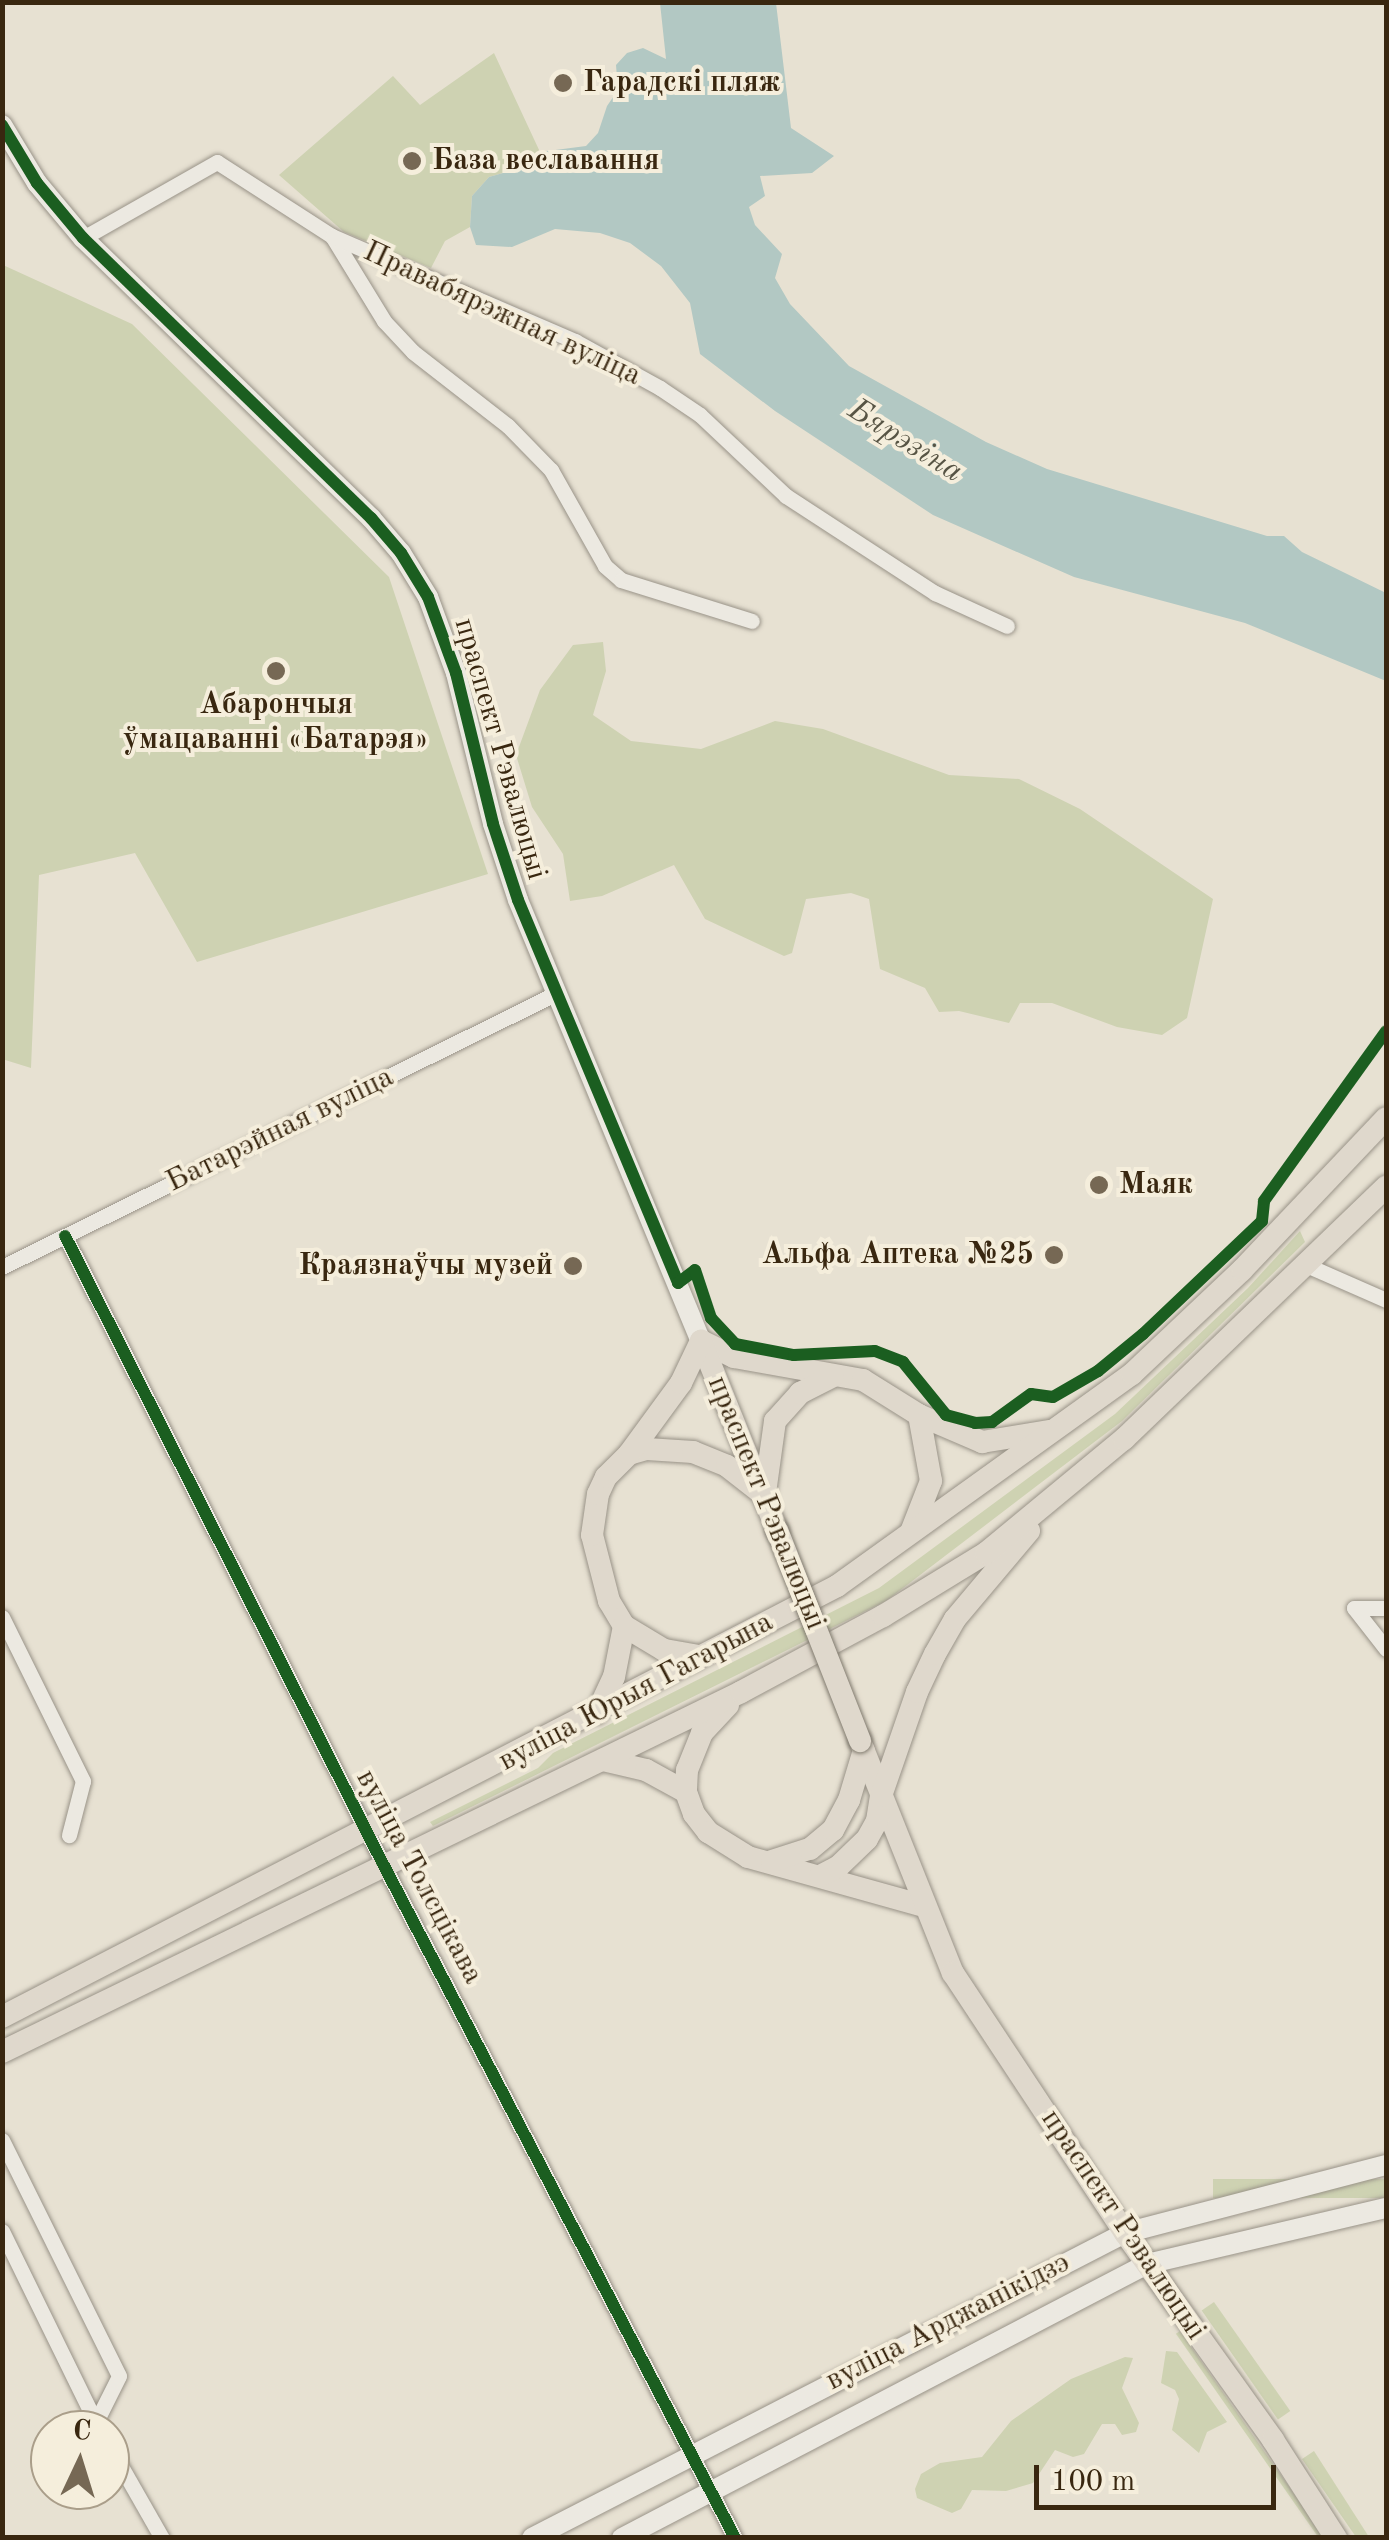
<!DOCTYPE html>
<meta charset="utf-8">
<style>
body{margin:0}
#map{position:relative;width:1389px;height:2540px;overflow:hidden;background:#e7e1d2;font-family:"Old Standard TT",serif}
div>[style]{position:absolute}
.green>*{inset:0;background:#ced2b2;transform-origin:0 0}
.water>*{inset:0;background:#b2c8c3}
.roads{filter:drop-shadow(0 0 2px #999388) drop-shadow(0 0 2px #999388)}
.street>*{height:15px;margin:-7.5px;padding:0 7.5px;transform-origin:7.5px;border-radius:7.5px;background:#ece9e1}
.secondary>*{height:20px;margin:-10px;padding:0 10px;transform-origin:10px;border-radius:10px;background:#ece9e1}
.primary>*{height:22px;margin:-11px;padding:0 11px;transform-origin:11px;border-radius:11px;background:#dfd8cc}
.bridges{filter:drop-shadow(0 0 2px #807a6e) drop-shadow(0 0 2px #807a6e)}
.primary-bridge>*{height:22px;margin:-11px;padding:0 11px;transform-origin:11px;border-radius:11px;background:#dfd8cc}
.cycleway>*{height:12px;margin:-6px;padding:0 6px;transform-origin:6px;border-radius:6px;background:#1b5e20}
.dots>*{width:28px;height:28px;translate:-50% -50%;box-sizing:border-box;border:5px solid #f5eedc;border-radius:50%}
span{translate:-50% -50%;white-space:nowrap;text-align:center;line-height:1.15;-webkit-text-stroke:8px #f5eedc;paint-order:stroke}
.poi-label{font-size:30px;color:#392710;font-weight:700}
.left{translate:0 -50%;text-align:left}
.right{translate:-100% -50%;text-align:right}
.street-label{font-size:30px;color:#392710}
.water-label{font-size:32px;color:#575444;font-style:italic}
.frame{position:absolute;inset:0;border:5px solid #392710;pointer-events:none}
.north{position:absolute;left:30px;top:2410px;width:100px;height:100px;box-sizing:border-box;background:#f5eedc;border:2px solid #aa9e8a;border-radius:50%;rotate:4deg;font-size:28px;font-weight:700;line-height:40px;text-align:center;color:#392710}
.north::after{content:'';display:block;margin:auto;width:35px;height:45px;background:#766854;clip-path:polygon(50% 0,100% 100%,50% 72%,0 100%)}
.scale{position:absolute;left:1034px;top:2465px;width:242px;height:45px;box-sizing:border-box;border:5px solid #392710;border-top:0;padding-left:12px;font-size:30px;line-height:35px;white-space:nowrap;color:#392710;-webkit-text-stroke:8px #f5eedc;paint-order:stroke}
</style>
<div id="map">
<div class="green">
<i style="clip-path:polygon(494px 53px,540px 152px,517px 169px,489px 177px,472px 196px,470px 227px,445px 241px,431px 268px,344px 232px,279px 175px,393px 76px,420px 105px)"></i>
<i style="clip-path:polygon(3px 265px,132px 324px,389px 577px,488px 874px,197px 962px,135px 853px,39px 875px,31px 1068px,2px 1059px)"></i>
<i style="clip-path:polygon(603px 642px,606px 671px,593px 715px,631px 741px,701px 749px,775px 721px,823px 729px,949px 775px,1019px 779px,1080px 809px,1213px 899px,1187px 1018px,1162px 1035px,1117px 1027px,1052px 1003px,1020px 1003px,1009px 1023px,959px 1011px,939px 1012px,925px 988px,880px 969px,869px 899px,851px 893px,806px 899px,792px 953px,784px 956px,705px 919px,674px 865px,602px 896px,570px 901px,563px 854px,532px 807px,516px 755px,540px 690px,573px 645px)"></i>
<i style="clip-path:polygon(1300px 1231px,1305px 1242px,1122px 1421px,886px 1601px,433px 1826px,430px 1822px,538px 1768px,553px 1753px,879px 1588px,1115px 1414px,1248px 1288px)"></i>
<i style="left:1386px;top:2179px;width:19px;height:173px;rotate:90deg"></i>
<i style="left:1214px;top:2302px;width:133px;height:15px;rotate:55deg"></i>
<i style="left:1180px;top:2331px;width:251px;height:5px;rotate:55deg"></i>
<i style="clip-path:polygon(1166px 2351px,1177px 2352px,1227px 2422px,1207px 2432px,1199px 2453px,1172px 2430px,1179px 2399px,1175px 2390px,1161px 2383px)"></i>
<i style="clip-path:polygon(1125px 2357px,1133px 2358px,1122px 2388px,1139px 2423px,1136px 2432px,1122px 2435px,1115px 2424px,1102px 2424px,1084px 2454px,1073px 2457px,1055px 2450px,1033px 2483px,1006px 2491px,972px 2490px,961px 2509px,952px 2513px,917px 2498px,915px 2489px,921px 2474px,940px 2463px,982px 2457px,1011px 2421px,1071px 2379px)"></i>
<i style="clip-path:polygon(1314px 2451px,1369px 2537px,1356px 2537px,1302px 2459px)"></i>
</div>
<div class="water">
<i style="clip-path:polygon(660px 3px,776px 3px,791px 128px,834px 156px,812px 173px,760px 176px,765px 196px,749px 207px,755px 225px,782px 254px,775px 278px,790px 304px,849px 366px,986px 442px,1047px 469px,1267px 536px,1284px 536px,1302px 552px,1386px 593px,1386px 681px,1245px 623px,1074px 577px,933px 515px,775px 411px,700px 354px,690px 303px,661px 266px,630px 243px,600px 233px,555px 229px,512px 247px,476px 245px,470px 227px,472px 196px,489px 177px,517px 169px,540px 152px,586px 146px,598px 133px,607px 106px,618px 90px,616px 65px,627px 53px,643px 48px,666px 59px)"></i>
</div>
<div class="roads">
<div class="street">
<i style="left:332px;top:236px;width:100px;rotate:58.5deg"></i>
<i style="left:384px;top:321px;width:42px;rotate:46.9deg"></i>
<i style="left:413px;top:352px;width:120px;rotate:37.9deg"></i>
<i style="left:508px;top:426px;width:62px;rotate:45.7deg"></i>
<i style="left:551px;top:470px;width:110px;rotate:60.6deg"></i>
<i style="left:605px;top:566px;width:21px;rotate:41deg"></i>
<i style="left:621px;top:580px;width:137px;rotate:17.4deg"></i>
<i style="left:83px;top:238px;width:154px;rotate:-29.6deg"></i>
<i style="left:217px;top:162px;width:137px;rotate:32.8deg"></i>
<i style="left:332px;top:236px;width:265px;rotate:23.4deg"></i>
<i style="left:575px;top:341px;width:97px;rotate:28.9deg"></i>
<i style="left:660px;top:388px;width:48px;rotate:34deg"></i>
<i style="left:700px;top:415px;width:118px;rotate:43.3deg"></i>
<i style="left:786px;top:496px;width:178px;rotate:33.1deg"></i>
<i style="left:935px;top:593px;width:79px;rotate:24.6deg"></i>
<i style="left:65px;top:1236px;width:704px;rotate:63.14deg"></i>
<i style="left:383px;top:1864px;width:760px;rotate:62.42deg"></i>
<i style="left:1306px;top:1265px;width:87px;rotate:23.6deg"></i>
<i style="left:2px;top:1267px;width:619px;rotate:-26.28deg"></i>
<i style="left:1354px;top:1608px;width:52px;rotate:52deg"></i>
<i style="left:1354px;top:1608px;width:32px"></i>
<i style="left:2px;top:1617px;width:183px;rotate:63.7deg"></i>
<i style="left:83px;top:1781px;width:56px;rotate:104.5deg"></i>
<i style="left:2px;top:2140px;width:263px;rotate:63.6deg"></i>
<i style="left:119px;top:2376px;width:51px;rotate:116.6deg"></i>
<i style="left:2px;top:2231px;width:218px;rotate:63.9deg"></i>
<i style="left:110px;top:2447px;width:105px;rotate:60.3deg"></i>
</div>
<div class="secondary">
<i style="left:2px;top:125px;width:68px;rotate:58.9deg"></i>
<i style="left:37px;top:183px;width:72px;rotate:50.1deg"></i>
<i style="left:83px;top:238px;width:402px;rotate:44.2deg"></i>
<i style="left:371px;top:518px;width:46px;rotate:49.4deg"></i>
<i style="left:401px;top:553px;width:52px;rotate:58.5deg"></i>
<i style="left:428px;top:597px;width:81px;rotate:69.8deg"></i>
<i style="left:456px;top:673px;width:155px;rotate:76.2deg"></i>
<i style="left:493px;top:824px;width:80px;rotate:71.8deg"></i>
<i style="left:518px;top:900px;width:477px;rotate:67.5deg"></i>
<i style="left:532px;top:2538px;width:667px;rotate:-27.22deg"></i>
<i style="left:1125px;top:2233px;width:270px;rotate:-14.6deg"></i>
<i style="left:622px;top:2538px;width:592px;rotate:-27.56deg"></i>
<i style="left:1147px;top:2264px;width:245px;rotate:-13.2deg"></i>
</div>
<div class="primary">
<i style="left:701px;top:1341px;width:37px;rotate:26deg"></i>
<i style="left:734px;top:1357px;width:131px;rotate:10.1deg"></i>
<i style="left:863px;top:1380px;width:66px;rotate:32deg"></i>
<i style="left:919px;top:1415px;width:69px;rotate:23.2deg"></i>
<i style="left:982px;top:1442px;width:69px;rotate:-9.2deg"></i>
<i style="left:701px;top:1341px;width:204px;rotate:68.1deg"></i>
<i style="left:629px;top:1454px;width:19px;rotate:-16deg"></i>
<i style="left:647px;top:1449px;width:46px;rotate:3.7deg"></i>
<i style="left:693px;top:1452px;width:37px;rotate:22deg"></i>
<i style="left:727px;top:1466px;width:39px;rotate:38deg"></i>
<i style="left:765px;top:1493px;width:73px;rotate:-82.1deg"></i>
<i style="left:775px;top:1421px;width:38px;rotate:-48deg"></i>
<i style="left:800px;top:1393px;width:37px;rotate:-27deg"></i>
<i style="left:911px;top:1532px;width:55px;rotate:-68.6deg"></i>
<i style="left:931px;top:1481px;width:67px;rotate:-100.3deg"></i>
<i style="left:699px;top:1656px;width:36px;rotate:-170deg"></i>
<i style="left:664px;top:1650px;width:47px;rotate:-149deg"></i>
<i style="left:624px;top:1626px;width:29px;rotate:-121deg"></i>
<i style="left:609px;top:1601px;width:68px;rotate:-104.4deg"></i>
<i style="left:592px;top:1535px;width:41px;rotate:-81.7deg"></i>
<i style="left:598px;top:1494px;width:19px;rotate:-65deg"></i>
<i style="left:606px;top:1477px;width:33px;rotate:-45deg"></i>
<i style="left:629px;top:1454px;width:88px;rotate:-53.8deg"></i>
<i style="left:681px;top:1383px;width:47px;rotate:-64.5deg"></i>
<i style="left:728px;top:1705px;width:38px;rotate:133deg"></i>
<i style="left:702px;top:1733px;width:40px;rotate:112deg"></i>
<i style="left:687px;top:1770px;width:22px;rotate:93deg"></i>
<i style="left:686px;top:1792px;width:23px;rotate:70deg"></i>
<i style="left:694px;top:1814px;width:23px;rotate:52deg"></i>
<i style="left:708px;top:1832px;width:47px;rotate:32deg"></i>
<i style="left:748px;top:1857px;width:183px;rotate:15.6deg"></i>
<i style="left:597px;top:1713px;width:40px;rotate:-65deg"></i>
<i style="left:614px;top:1677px;width:52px;rotate:-78.9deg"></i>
<i style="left:860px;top:1741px;width:250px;rotate:68.2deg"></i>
<i style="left:953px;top:1973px;width:312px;rotate:56.5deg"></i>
<i style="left:1125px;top:2233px;width:254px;rotate:54.4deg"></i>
<i style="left:1273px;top:2440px;width:117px;rotate:57.3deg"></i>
<i style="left:603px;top:1760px;width:44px;rotate:13.1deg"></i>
<i style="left:646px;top:1770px;width:46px;rotate:28.8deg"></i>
<i style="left:772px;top:1861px;width:40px;rotate:-18deg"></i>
<i style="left:810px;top:1849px;width:30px;rotate:-40deg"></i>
<i style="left:833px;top:1830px;width:34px;rotate:-62deg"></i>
<i style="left:849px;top:1800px;width:52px;rotate:-73.3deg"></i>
<i style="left:820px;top:1876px;width:20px;rotate:-27deg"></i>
<i style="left:838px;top:1867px;width:40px;rotate:-44deg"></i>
<i style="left:867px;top:1839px;width:21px;rotate:-61deg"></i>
<i style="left:877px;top:1821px;width:25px;rotate:-81deg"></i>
<i style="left:881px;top:1796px;width:110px;rotate:-70.9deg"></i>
<i style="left:917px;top:1692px;width:42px;rotate:-64.7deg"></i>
<i style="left:935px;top:1654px;width:40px;rotate:-60.3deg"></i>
<i style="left:955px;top:1619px;width:115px;rotate:-49.9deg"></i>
<i style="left:2px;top:2017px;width:940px;rotate:-27.3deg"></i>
<i style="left:837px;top:1586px;width:363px;rotate:-35.7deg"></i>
<i style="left:1132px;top:1374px;width:151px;rotate:-43.4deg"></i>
<i style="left:1242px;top:1270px;width:209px;rotate:-46.5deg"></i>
<i style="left:2px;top:2052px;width:822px;rotate:-25.97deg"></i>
<i style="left:741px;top:1692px;width:161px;rotate:-28.2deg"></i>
<i style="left:883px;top:1616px;width:121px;rotate:-31.5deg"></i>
<i style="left:986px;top:1553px;width:179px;rotate:-39.6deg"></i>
<i style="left:1124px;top:1439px;width:364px;rotate:-43.9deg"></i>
</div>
</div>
<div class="bridges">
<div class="primary-bridge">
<i style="left:777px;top:1530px;width:227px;rotate:68.5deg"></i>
</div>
</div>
<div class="cycleway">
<i style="left:2px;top:125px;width:68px;rotate:58.9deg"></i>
<i style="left:37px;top:183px;width:72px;rotate:50.1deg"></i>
<i style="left:83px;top:238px;width:402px;rotate:44.2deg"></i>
<i style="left:371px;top:518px;width:46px;rotate:49.4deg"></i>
<i style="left:401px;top:553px;width:52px;rotate:58.5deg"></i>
<i style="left:428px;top:597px;width:81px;rotate:69.8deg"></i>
<i style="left:456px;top:673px;width:155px;rotate:76.2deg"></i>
<i style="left:493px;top:824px;width:80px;rotate:71.8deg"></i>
<i style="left:518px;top:900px;width:415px;rotate:67.3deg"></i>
<i style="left:678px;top:1283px;width:21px;rotate:-37deg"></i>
<i style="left:695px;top:1270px;width:51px;rotate:71.6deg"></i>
<i style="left:711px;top:1318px;width:35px;rotate:47deg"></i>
<i style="left:735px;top:1344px;width:60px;rotate:10.6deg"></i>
<i style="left:794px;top:1355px;width:81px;rotate:-2.8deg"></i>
<i style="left:875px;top:1351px;width:30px;rotate:21deg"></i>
<i style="left:903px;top:1362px;width:68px;rotate:50.9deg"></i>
<i style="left:946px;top:1415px;width:30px;rotate:15deg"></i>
<i style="left:975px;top:1423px;width:17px;rotate:-3deg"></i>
<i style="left:992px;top:1422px;width:48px;rotate:-35.7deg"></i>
<i style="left:1031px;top:1394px;width:22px;rotate:8deg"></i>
<i style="left:1053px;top:1397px;width:52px;rotate:-30deg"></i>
<i style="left:1098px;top:1371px;width:58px;rotate:-39.4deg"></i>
<i style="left:1143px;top:1334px;width:164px;rotate:-43.5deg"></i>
<i style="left:1262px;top:1221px;width:20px;rotate:-84deg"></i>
<i style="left:1264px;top:1201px;width:209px;rotate:-54.3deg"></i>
<i style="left:65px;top:1236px;width:704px;rotate:63.14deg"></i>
<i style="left:383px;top:1864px;width:760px;rotate:62.42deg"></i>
</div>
<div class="dots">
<i style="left:563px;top:83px;background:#766854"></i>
<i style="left:412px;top:161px;background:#766854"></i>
<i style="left:276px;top:671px;background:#766854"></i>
<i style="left:1099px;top:1185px;background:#766854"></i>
<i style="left:1054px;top:1255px;background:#766854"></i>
<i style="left:573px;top:1266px;background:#766854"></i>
</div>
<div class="poi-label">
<span class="left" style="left:583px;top:83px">Гарадскі пляж</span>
<span class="left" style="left:432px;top:161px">База веславання</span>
<span style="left:276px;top:722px">Абарончыя<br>ўмацаванні «Батарэя»</span>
<span class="left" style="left:1119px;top:1185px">Маяк</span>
<span class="right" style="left:1034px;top:1255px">Альфа Аптека №25</span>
<span class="right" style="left:553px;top:1266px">Краязнаўчы музей</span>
</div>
<div class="street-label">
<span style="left:502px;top:314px;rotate:25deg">Правабярэжная вуліца</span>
<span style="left:500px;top:749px;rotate:74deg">праспект Рэвалюцыі</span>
<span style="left:280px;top:1130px;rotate:-26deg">Батарэйная вуліца</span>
<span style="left:766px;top:1503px;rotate:68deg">праспект Рэвалюцыі</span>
<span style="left:636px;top:1692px;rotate:-28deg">вуліца Юрыя Гагарына</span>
<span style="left:419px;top:1877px;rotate:62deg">вуліца Толсцікава</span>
<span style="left:1123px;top:2225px;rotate:56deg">праспект Рэвалюцыі</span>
<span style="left:948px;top:2322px;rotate:-27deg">вуліца Арджанікідзэ</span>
</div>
<div class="water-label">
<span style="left:905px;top:442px;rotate:32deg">Бярэзіна</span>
</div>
<div class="frame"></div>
<div class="north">С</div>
<div class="scale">100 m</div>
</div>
